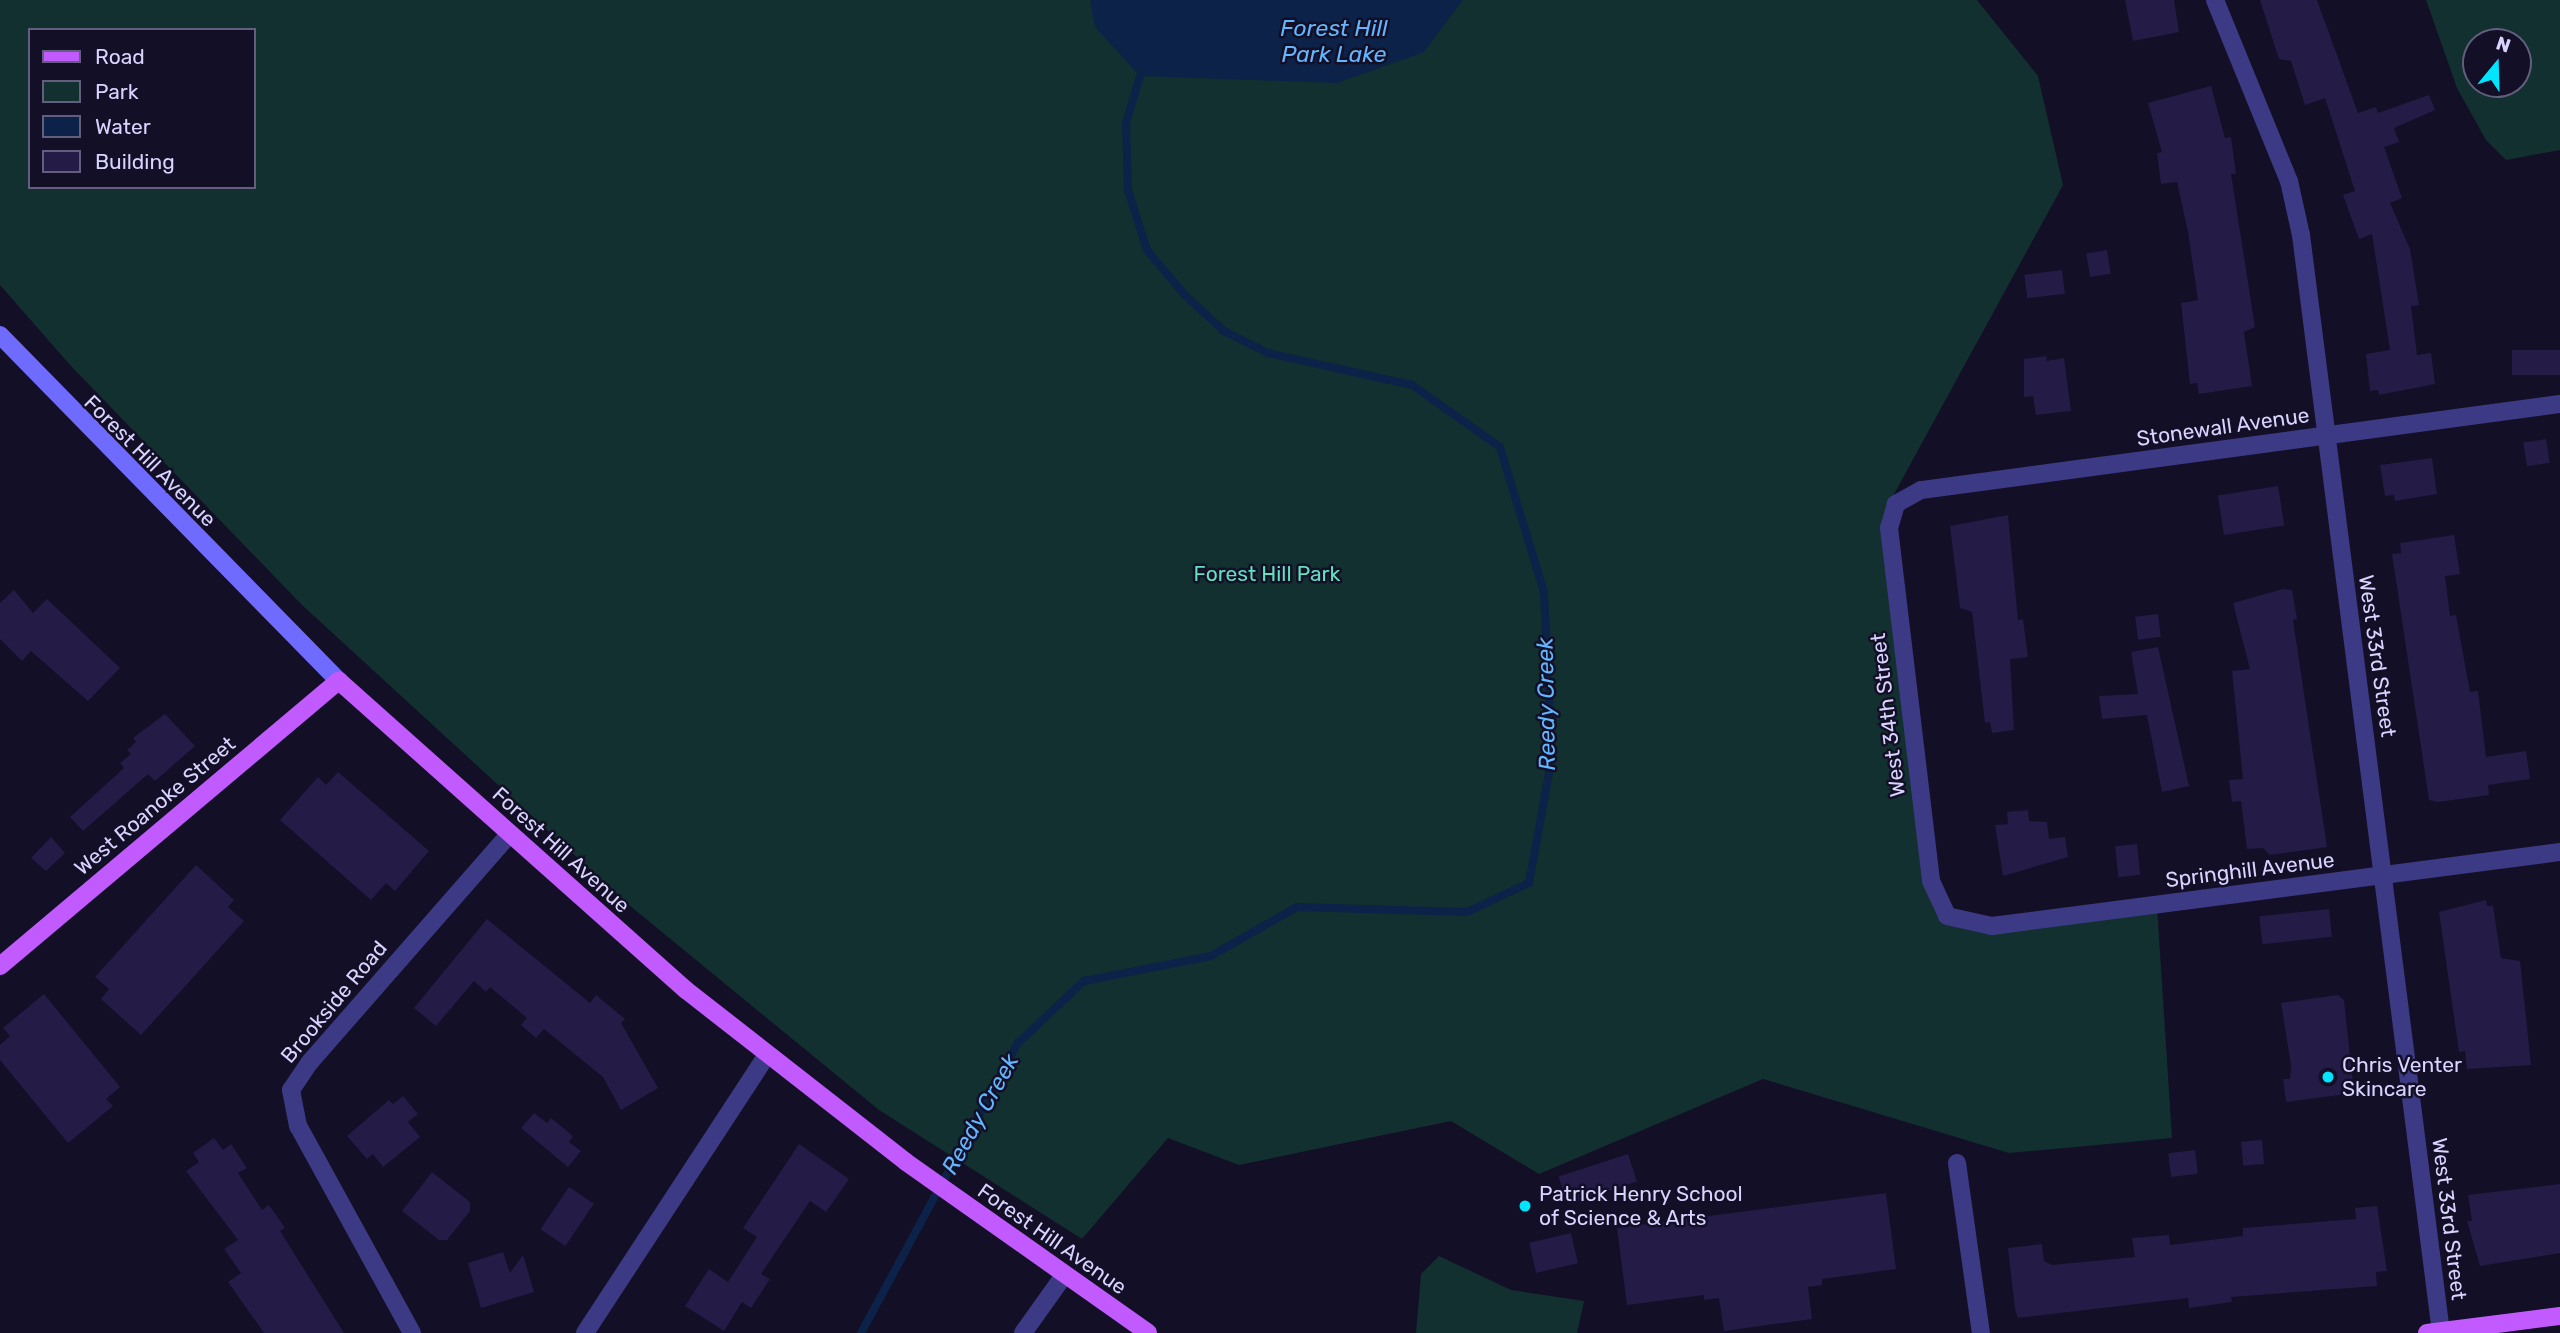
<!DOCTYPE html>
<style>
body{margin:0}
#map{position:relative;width:2560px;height:1333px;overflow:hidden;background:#130f26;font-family:Rubik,sans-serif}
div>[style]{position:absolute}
.green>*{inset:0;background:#12302f}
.water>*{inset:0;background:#0c2248}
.stream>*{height:8px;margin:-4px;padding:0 4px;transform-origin:4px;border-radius:4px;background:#0c2248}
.building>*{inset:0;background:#241b47;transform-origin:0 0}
.minor>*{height:18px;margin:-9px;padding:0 9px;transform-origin:9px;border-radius:9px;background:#3d3a85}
.secondary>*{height:18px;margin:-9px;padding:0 9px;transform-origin:9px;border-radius:9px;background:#6f6bff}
.primary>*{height:18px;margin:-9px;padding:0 9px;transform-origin:9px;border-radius:9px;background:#c25bff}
.dots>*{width:19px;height:19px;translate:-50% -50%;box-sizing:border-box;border:4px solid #130f26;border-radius:50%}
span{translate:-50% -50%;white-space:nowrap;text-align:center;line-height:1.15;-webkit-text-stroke:5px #130f26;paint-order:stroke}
.street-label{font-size:21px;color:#d9d4ff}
.park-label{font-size:21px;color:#5fe0c0}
.poi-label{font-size:21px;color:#d9d4ff}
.left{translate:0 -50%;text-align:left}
.water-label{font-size:23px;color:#62b6ff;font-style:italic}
.legend{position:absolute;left:28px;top:28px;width:228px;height:161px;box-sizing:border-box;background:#130f26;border:2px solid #625e7d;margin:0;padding:9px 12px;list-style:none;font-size:21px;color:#d9d4ff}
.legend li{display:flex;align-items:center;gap:14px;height:35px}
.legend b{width:35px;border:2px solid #625e7d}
.north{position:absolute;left:2462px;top:28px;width:70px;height:70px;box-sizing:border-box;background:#130f26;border:2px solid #625e7d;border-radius:50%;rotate:19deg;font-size:19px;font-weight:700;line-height:28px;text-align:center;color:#d9d4ff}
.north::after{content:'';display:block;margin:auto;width:24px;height:32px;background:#00e5ff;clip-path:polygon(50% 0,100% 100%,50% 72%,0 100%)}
</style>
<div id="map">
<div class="green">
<i style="clip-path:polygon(evenodd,0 0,1977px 0,2038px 76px,2063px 185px,1887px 507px,1933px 888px,1962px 921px,2157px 906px,2172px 1138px,2009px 1153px,1763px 1079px,1539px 1174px,1451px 1121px,1239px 1165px,1168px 1138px,1082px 1239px,879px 1110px,629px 905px,302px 605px,70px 365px,0 285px,0 0,30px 30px,254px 30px,254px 187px,30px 187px,30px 30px)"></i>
<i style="clip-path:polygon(evenodd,2426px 0,2560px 0,2560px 150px,2506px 160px,2486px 140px,2457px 88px,2426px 0,2476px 42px,2518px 42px,2518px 84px,2476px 84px,2476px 42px)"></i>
<i style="clip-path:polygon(1439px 1256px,1511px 1290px,1584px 1301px,1577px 1333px,1416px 1333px,1421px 1274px)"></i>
</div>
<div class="water">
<i style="clip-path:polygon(1090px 0,1463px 0,1424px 52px,1337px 83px,1140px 76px,1095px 27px)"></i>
</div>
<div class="stream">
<i style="left:861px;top:1333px;width:330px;rotate:-61.6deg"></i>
<i style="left:1018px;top:1043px;width:91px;rotate:-43.2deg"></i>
<i style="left:1084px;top:981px;width:129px;rotate:-11.1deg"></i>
<i style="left:1211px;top:956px;width:99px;rotate:-29.7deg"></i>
<i style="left:1297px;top:907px;width:170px;rotate:1.7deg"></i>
<i style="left:1467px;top:912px;width:68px;rotate:-25.1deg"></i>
<i style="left:1529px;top:883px;width:128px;rotate:-79.7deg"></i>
<i style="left:1552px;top:757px;width:165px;rotate:-92.8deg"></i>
<i style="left:1544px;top:592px;width:152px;rotate:-106.9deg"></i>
<i style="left:1500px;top:447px;width:108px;rotate:-144.8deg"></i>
<i style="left:1412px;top:385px;width:148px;rotate:-167.5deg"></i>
<i style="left:1268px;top:353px;width:49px;rotate:-153.4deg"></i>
<i style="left:1224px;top:331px;width:54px;rotate:-137.2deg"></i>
<i style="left:1184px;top:294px;width:57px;rotate:-130.1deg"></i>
<i style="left:1147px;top:250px;width:63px;rotate:-107.6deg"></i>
<i style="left:1128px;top:190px;width:67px;rotate:-91.7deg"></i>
<i style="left:1126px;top:123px;width:49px;rotate:-73.4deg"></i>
</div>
<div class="building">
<i style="clip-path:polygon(2125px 0,2174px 0,2179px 32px,2133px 41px)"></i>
<i style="clip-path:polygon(2260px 0,2317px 0,2358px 113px,2376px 107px,2378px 113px,2429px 95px,2435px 110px,2394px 128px,2399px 142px,2384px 147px,2402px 198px,2390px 203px,2410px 249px,2419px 305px,2411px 306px,2417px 355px,2431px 353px,2435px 384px,2379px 395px,2378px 390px,2370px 391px,2366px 354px,2390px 350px,2372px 234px,2359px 239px,2343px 195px,2355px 191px,2325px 98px,2305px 105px,2291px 61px,2279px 59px)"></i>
<i style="clip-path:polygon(2211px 86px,2225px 138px,2231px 137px,2236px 174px,2231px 174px,2255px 327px,2244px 332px,2252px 386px,2199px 394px,2197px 383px,2190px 384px,2181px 303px,2198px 300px,2188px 232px,2177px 182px,2161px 184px,2157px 153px,2162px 152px,2148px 103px)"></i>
<i style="left:2107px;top:250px;width:24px;height:21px;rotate:81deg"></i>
<i style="left:2062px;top:270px;width:24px;height:38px;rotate:83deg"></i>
<i style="left:2560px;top:350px;width:25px;height:48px;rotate:90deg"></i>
<i style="clip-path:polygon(2046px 356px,2047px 361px,2064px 358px,2071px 411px,2036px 415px,2033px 396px,2024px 397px,2024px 359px)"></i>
<i style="left:2546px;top:439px;width:24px;height:23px;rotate:81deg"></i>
<i style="clip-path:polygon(2432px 458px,2437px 494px,2395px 501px,2394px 495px,2385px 496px,2380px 465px)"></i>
<i style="left:2278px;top:486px;width:40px;height:61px;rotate:81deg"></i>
<i style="clip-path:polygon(2008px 515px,2018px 620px,2023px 619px,2028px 657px,2010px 659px,2014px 730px,1992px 733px,1990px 722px,1985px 723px,1972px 612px,1960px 608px,1950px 526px)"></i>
<i style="clip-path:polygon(2454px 535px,2460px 574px,2445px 576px,2450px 616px,2456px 615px,2470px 692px,2478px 691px,2486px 757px,2526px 751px,2530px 779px,2488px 785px,2489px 795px,2438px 802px,2429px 800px,2392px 554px,2401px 553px,2400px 543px)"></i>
<i style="clip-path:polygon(2283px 589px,2292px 590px,2297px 619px,2293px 620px,2327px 847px,2270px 855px,2263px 848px,2247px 849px,2241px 801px,2232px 802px,2229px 780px,2243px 779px,2232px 671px,2250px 669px,2233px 603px)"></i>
<i style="clip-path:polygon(14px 590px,33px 613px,47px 599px,120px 668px,88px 701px,31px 651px,22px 661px,0 639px,0 603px)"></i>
<i style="left:2158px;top:614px;width:23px;height:23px;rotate:83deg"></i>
<i style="clip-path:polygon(2158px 647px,2189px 786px,2162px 792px,2147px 715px,2102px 719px,2099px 696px,2138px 694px,2131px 652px)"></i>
<i style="clip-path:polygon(165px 714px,195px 746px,155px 781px,148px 774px,83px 831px,70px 817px,124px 768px,120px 763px,131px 754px,127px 750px,136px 742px,133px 738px)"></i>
<i style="clip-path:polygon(338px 772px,429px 851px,395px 891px,386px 883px,371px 900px,280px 820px,318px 777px,326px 785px)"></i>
<i style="clip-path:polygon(2028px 810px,2029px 821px,2047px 822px,2049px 839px,2065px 837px,2068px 857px,2003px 876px,1995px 825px,2008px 824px,2007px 812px)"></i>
<i style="clip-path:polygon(51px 837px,65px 853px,46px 871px,31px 858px)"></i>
<i style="left:2137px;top:844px;width:31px;height:22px;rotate:84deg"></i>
<i style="clip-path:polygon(196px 865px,234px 900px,228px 907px,244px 921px,141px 1035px,101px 999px,109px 989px,95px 977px)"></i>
<i style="clip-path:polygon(2486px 900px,2487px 906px,2493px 906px,2501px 958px,2520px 961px,2531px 1065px,2467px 1069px,2465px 1051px,2459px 1052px,2439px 912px)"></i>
<i style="left:2329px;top:909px;width:28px;height:70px;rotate:84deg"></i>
<i style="clip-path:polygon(487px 919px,590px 1003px,596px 995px,625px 1019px,621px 1023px,658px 1088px,621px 1110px,603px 1077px,544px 1029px,536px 1038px,521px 1025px,527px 1018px,490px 987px,486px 992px,474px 981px,436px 1026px,414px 1008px)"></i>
<i style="clip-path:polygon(44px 994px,120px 1087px,106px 1099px,113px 1106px,68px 1143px,0 1060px,0 1045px,10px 1036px,3px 1028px)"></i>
<i style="clip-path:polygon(2338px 995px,2344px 1000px,2354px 1093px,2286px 1102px,2283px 1079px,2290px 1079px,2291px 1065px,2281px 1003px)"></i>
<i style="clip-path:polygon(403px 1096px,418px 1114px,408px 1122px,420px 1137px,383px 1167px,373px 1154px,367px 1159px,347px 1136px,389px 1100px,393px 1104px)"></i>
<i style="clip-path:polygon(534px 1113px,547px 1123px,551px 1118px,573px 1136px,569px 1142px,581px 1151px,568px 1167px,521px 1128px)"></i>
<i style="clip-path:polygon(214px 1138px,223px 1150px,231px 1144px,247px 1168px,238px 1173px,262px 1210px,269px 1205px,285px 1228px,280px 1231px,344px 1333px,264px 1333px,228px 1282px,241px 1273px,224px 1249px,238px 1240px,186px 1171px,199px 1162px,193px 1153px)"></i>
<i style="left:2262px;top:1140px;width:24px;height:21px;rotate:85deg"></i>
<i style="clip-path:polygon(799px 1144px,849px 1179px,826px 1212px,810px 1201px,761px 1274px,770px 1279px,751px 1308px,742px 1302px,724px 1331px,685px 1306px,709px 1269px,728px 1282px,757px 1237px,743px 1228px)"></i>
<i style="left:2195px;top:1150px;width:24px;height:27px;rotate:83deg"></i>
<i style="left:1628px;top:1154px;width:29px;height:73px;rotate:72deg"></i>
<i style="clip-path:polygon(432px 1172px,470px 1202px,470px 1211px,447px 1240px,439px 1240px,402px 1211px)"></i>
<i style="clip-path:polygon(2560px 1184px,2560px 1253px,2480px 1266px,2467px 1221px,2472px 1221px,2468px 1195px)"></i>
<i style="left:569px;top:1187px;width:30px;height:51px;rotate:34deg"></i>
<i style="clip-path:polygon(1886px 1193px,1896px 1269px,1822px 1279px,1822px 1285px,1808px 1287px,1812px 1319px,1724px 1331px,1719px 1298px,1704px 1300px,1704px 1295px,1627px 1305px,1617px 1228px)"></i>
<i style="clip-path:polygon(2377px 1206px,2387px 1271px,2376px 1272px,2377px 1286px,2231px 1297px,2232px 1302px,2189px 1308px,2188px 1298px,2018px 1318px,2015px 1309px,2008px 1248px,2042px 1244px,2044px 1261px,2052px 1265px,2135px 1257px,2132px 1238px,2169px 1235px,2170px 1245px,2243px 1236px,2243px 1228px,2356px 1219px,2355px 1208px)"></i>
<i style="left:1571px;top:1233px;width:31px;height:43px;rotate:77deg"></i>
<i style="clip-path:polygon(503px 1252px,510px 1273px,523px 1255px,534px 1292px,481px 1308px,468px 1263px)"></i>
</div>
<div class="minor">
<i style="left:2215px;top:0;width:196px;rotate:67.8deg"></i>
<i style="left:2289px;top:181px;width:55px;rotate:77.5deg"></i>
<i style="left:2301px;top:235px;width:1107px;rotate:82.73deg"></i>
<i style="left:2560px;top:404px;width:645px;rotate:172.33deg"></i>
<i style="left:1921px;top:490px;width:29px;rotate:151deg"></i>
<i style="left:1896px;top:504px;width:25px;rotate:106deg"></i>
<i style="left:1889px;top:528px;width:355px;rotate:83.2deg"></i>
<i style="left:1931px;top:881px;width:38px;rotate:65deg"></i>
<i style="left:1947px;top:916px;width:46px;rotate:12.5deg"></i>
<i style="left:1992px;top:926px;width:573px;rotate:-7.42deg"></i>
<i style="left:1957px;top:1163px;width:172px;rotate:82deg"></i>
<i style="left:412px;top:1333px;width:236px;rotate:-118.8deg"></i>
<i style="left:298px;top:1126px;width:37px;rotate:-101deg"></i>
<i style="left:291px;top:1090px;width:34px;rotate:-56deg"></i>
<i style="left:310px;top:1062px;width:302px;rotate:-48.8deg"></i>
<i style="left:585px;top:1333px;width:332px;rotate:-56.8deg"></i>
<i style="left:1023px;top:1333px;width:69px;rotate:-54.5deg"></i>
</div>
<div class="secondary">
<i style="left:0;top:335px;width:484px;rotate:45.6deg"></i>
</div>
<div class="primary">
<i style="left:0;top:966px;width:443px;rotate:-40.1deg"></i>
<i style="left:339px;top:681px;width:465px;rotate:41.7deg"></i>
<i style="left:686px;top:990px;width:279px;rotate:38deg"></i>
<i style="left:906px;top:1162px;width:296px;rotate:35.2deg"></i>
<i style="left:2427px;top:1333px;width:134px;rotate:-7.3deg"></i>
</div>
<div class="dots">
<i style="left:2328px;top:1077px;background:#00e5ff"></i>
<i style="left:1525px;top:1206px;background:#00e5ff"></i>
</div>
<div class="street-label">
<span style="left:2223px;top:427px;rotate:-8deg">Stonewall Avenue</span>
<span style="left:150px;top:461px;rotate:45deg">Forest Hill Avenue</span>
<span style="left:2377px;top:656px;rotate:82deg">West 33rd Street</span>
<span style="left:1888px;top:715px;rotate:-97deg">West 34th Street</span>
<span style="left:155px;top:806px;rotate:-40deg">West Roanoke Street</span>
<span style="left:561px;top:850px;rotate:42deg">Forest Hill Avenue</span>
<span style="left:2250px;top:870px;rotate:-7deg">Springhill Avenue</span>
<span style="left:334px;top:1002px;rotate:-50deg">Brookside Road</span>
<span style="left:2449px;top:1219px;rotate:83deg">West 33rd Street</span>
<span style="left:1052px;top:1239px;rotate:35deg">Forest Hill Avenue</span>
</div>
<div class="park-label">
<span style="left:1267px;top:574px">Forest Hill Park</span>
</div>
<div class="poi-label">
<span class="left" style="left:2342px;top:1077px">Chris Venter<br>Skincare</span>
<span class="left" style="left:1539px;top:1206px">Patrick Henry School<br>of Science &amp; Arts</span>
</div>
<div class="water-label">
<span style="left:1334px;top:41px">Forest Hill<br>Park Lake</span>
<span style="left:1546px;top:704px;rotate:-91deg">Reedy Creek</span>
<span style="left:980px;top:1114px;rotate:-61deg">Reedy Creek</span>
</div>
<ul class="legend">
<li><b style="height:9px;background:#c25bff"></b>Road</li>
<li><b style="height:19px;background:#12302f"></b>Park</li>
<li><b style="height:19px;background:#0c2248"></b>Water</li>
<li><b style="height:19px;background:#241b47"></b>Building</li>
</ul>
<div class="north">N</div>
</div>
